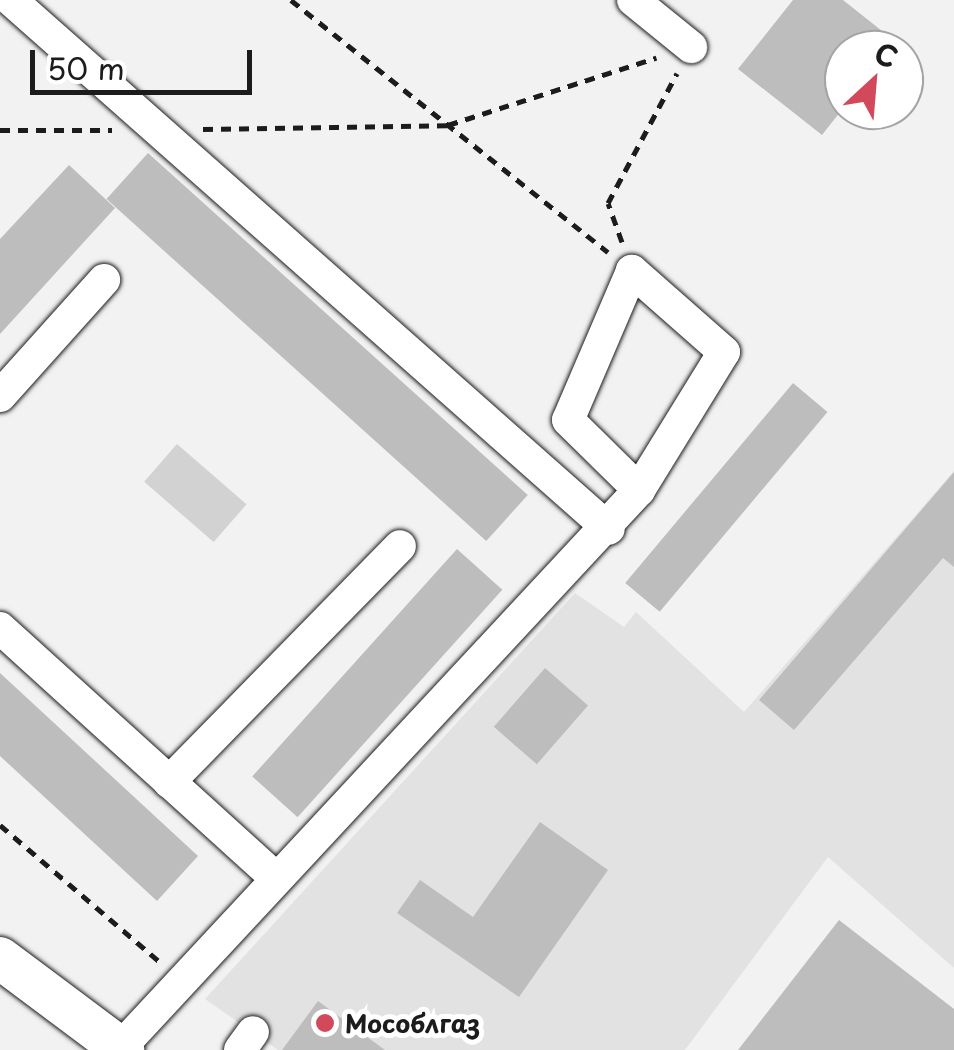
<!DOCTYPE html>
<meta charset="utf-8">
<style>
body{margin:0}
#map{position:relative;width:954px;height:1050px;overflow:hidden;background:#f2f2f2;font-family:"Playpen Sans",sans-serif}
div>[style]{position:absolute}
.built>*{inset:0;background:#e2e2e2}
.green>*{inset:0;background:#d2d2d2;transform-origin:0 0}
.building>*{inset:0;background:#bdbdbd;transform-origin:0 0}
.path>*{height:5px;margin-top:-2.5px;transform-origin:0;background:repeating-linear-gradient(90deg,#1c1c1c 0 10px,transparent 0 18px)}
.roads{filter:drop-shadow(0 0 2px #1c1c1c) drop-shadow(0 0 2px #1c1c1c)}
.minor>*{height:32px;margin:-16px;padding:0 16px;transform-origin:16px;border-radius:16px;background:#fff}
.major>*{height:42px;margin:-21px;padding:0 21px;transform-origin:21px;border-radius:21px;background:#fff}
.dots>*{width:28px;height:28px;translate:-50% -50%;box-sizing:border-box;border:5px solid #fff;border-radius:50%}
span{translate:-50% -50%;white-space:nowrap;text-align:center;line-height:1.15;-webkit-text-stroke:10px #fff;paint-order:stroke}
.poi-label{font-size:25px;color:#1c1c1c;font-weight:700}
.left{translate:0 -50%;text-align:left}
.north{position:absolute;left:824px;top:30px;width:100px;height:100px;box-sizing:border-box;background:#fff;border:2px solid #a4a4a4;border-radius:50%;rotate:26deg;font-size:28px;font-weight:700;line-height:40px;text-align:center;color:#1c1c1c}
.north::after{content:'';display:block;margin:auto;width:35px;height:45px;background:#d1495b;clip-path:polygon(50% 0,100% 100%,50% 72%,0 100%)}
.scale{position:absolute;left:30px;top:50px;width:222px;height:45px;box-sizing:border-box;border:5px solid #1c1c1c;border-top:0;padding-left:12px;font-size:30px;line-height:35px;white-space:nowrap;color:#1c1c1c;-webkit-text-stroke:8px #fff;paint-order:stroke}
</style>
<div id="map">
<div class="built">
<i style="clip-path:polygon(954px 471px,954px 968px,828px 857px,685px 1050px,278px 1050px,205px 999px,575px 593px,624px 627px,636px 612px,744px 712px)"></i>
</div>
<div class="green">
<i style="left:177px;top:444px;width:92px;height:50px;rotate:41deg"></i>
</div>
<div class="building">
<i style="clip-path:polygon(793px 0,843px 0,906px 50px,844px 50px,844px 107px,822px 135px,738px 69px)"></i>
<i style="left:148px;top:153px;width:511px;height:62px;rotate:42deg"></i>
<i style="clip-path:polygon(69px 165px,115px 208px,0 334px,0 239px)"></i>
<i style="left:793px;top:383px;width:45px;height:261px;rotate:40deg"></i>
<i style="clip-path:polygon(954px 472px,954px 567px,943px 558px,794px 730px,759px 700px)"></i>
<i style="left:457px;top:549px;width:61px;height:306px;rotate:42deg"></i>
<i style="left:545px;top:668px;width:57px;height:78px;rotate:41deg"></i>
<i style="clip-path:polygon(0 673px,198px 856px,157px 901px,0 756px)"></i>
<i style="clip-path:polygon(540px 822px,608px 870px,519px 997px,397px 913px,420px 880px,473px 917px)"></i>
<i style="clip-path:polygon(839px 920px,954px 1009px,954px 1050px,738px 1050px)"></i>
<i style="clip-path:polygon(318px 1001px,385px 1050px,282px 1050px)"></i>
</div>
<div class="path">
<i style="left:291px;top:0;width:405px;rotate:38.5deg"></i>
<i style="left:203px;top:129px;width:245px;rotate:-0.9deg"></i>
<i style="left:448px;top:125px;width:219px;rotate:-17.9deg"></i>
<i style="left:0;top:130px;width:112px"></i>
<i style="left:622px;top:242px;width:41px;rotate:-109.7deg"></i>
<i style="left:608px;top:203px;width:147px;rotate:-62deg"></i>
<i style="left:0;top:825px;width:212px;rotate:40.6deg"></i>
</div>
<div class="roads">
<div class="minor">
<i style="left:11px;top:0;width:798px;rotate:41.5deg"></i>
<i style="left:633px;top:0;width:75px;rotate:39deg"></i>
<i style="left:0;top:396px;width:156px;rotate:-48.1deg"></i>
<i style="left:0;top:628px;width:371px;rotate:42.2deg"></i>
<i style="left:169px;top:782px;width:330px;rotate:-45.6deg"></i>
<i style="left:120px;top:1048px;width:762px;rotate:-47.07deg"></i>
<i style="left:639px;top:490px;width:162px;rotate:-58.4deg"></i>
<i style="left:724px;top:352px;width:123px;rotate:-138.6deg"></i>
<i style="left:632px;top:271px;width:162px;rotate:113.2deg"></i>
<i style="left:568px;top:420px;width:100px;rotate:44.6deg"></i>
<i style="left:240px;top:1050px;width:22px;rotate:-54deg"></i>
</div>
<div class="major">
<i style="left:0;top:958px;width:154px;rotate:36.8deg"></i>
</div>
</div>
<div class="dots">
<i style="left:325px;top:1023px;background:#d1495b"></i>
</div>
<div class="poi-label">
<span class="left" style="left:345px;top:1023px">Мособлгаз</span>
</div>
<div class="north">С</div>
<div class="scale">50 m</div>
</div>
